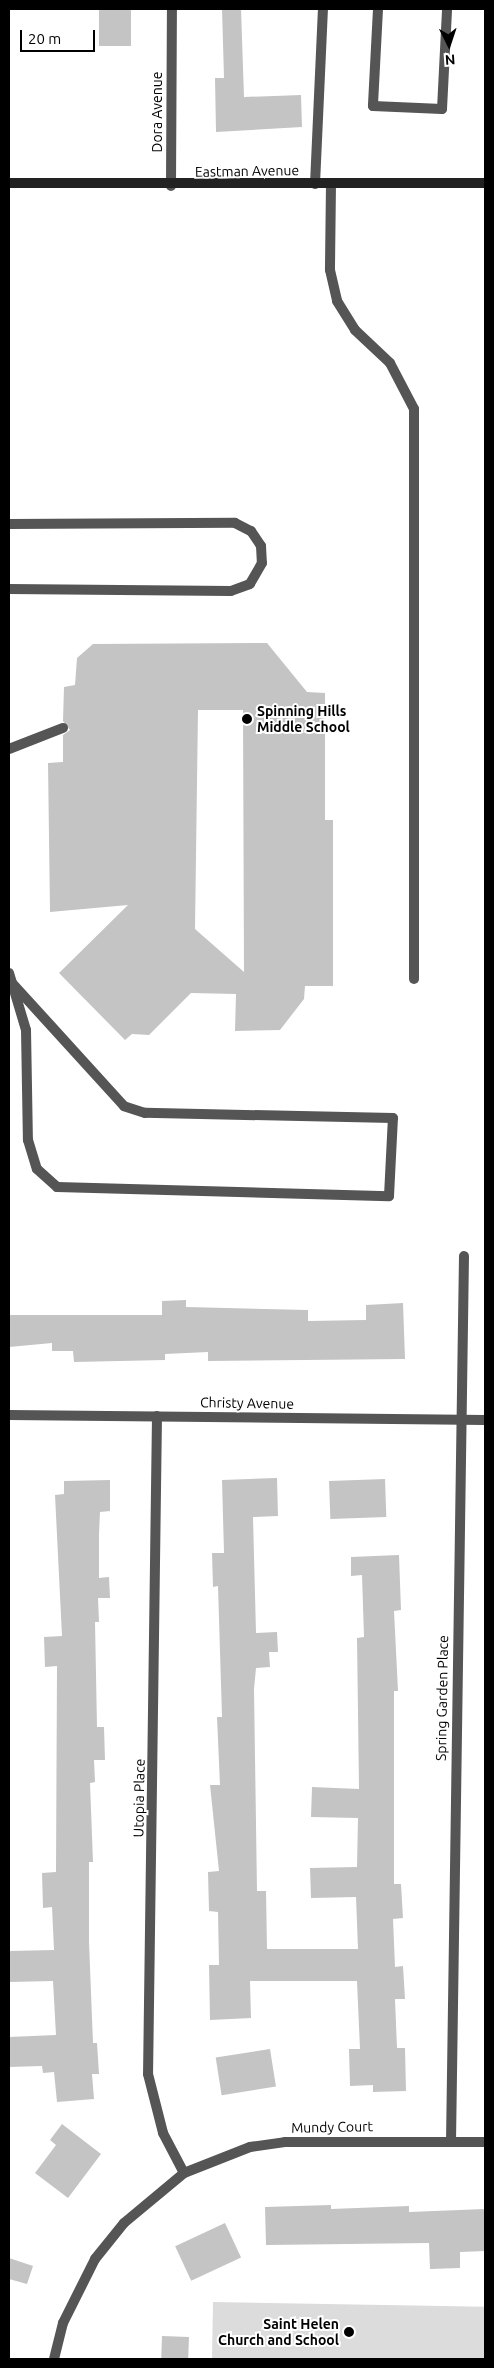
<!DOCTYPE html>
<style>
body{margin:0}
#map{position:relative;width:494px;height:2368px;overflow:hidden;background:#fff;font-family:Ubuntu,sans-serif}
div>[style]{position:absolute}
.green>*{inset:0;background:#dcdcdc;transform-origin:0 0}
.building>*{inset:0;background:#c4c4c4;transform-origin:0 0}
.lane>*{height:10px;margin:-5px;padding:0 5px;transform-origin:5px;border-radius:5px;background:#555}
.street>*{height:10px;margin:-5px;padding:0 5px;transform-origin:5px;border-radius:5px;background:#555}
.secondary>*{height:10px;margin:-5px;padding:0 5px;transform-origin:5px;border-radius:5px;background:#222}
.dots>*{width:14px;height:14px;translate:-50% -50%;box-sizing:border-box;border:2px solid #fff;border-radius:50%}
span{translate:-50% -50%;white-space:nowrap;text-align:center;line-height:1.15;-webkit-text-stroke:4px #fff;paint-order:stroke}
.street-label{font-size:14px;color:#000}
.poi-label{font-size:14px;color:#000;font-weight:700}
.left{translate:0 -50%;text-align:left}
.right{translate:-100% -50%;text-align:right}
.frame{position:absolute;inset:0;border:10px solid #000;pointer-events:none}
.north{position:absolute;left:424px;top:20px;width:50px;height:50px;-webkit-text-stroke:4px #fff;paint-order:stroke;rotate:176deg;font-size:14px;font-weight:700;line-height:20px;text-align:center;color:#000}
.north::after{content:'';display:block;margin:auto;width:18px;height:22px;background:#000;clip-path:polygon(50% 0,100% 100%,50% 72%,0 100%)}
.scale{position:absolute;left:20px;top:30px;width:75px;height:22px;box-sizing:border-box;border:2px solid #000;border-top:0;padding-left:6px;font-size:15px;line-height:18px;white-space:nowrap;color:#000;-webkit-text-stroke:4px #fff;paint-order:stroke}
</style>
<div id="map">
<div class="green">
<i style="left:213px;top:2302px;width:272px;height:57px;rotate:1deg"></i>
</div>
<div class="building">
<i style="left:99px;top:9px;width:32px;height:37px"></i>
<i style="clip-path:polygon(222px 9px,241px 9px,244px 97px,301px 95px,302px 127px,216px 132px,215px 78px,224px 78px)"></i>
<i style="clip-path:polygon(evenodd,267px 643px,307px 692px,325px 693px,325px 820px,333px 820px,333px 986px,305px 986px,304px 999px,280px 1030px,235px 1031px,236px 994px,191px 993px,149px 1035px,132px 1034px,125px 1040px,59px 973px,128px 905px,50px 912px,48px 763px,63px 762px,63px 735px,70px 730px,63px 721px,64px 687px,75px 685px,77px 658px,93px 644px,267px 643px,198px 710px,243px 710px,244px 972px,195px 929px,198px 710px)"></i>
<i style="clip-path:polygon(186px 1300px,186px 1307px,308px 1310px,308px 1321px,366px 1320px,366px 1305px,403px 1303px,405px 1359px,208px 1361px,208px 1352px,165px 1354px,165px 1360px,74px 1362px,73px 1351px,52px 1351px,52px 1343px,9px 1347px,9px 1315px,162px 1315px,162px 1301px)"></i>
<i style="clip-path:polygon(277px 1478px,278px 1516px,253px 1517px,256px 1633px,277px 1632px,278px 1652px,269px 1652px,270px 1667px,256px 1668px,254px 1689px,257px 1891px,266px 1891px,267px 1949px,358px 1949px,356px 1897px,311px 1898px,310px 1868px,357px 1867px,358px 1818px,311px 1817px,312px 1787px,359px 1789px,357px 1638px,364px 1637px,362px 1575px,351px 1576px,351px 1557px,399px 1555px,401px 1610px,394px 1611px,398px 1691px,394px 1691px,394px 1884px,401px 1884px,403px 1918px,393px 1919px,395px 1967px,403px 1966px,405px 1999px,395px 1999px,397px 2048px,405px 2048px,406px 2091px,373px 2092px,373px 2085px,350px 2086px,349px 2049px,360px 2049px,357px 1981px,250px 1981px,251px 2018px,210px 2020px,209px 1965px,219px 1965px,218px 1912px,209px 1911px,208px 1872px,219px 1871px,210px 1785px,220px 1785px,217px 1717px,222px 1717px,218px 1586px,213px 1587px,212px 1553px,224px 1553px,222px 1480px)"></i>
<i style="left:385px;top:1479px;width:38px;height:56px;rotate:88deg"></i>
<i style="clip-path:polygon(110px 1480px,110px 1511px,100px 1512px,99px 1534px,99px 1578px,109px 1577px,110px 1598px,98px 1598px,99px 1622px,95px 1622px,97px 1727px,104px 1727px,105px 1760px,94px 1760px,95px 1782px,90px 1783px,93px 1862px,89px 1862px,89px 1942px,93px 2043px,97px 2043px,99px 2074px,92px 2074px,94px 2099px,57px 2102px,54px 2072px,43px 2073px,42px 2066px,9px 2067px,9px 2037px,56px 2035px,53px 1981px,9px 1982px,9px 1951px,54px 1950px,52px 1907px,43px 1908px,42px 1873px,56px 1872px,57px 1666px,45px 1667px,44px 1637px,62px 1636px,55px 1495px,64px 1494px,64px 1481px)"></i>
<i style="left:270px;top:2049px;width:38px;height:55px;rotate:81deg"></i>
<i style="clip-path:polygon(62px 2124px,101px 2154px,68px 2198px,35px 2173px,56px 2145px,50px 2140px)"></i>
<i style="clip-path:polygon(331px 2205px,331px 2209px,409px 2206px,409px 2212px,485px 2209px,485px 2251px,460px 2252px,460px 2268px,430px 2269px,429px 2243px,266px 2245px,265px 2207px)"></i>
<i style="left:225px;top:2223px;width:38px;height:55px;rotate:65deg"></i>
<i style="clip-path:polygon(9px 2258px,33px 2266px,27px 2284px,9px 2279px)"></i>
<i style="left:162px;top:2336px;width:27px;height:23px;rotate:2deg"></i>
</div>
<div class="lane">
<i style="left:378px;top:9px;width:97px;rotate:93deg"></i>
<i style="left:373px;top:106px;width:69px;rotate:2.5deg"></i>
<i style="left:442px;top:109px;width:100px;rotate:-87.1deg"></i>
<i style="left:315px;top:184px;width:175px;rotate:-87.4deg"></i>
<i style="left:331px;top:184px;width:86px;rotate:90.7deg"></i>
<i style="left:330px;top:270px;width:32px;rotate:77deg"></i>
<i style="left:337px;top:301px;width:34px;rotate:58deg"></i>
<i style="left:355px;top:330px;width:48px;rotate:43.3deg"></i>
<i style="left:390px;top:363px;width:52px;rotate:62.4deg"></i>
<i style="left:414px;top:409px;width:570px;rotate:90deg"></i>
<i style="left:9px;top:524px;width:226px;rotate:-0.3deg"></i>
<i style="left:235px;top:523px;width:18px;rotate:27deg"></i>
<i style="left:251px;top:531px;width:18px;rotate:56deg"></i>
<i style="left:261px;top:546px;width:17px;rotate:87deg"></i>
<i style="left:262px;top:563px;width:24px;rotate:120deg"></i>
<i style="left:250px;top:584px;width:20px;rotate:160deg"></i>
<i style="left:231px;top:591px;width:222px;rotate:-179.5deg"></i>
<i style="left:9px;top:749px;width:58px;rotate:-21.3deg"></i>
<i style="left:9px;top:973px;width:59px;rotate:73.4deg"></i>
<i style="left:26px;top:1030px;width:110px;rotate:89deg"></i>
<i style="left:28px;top:1140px;width:30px;rotate:73deg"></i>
<i style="left:37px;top:1169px;width:27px;rotate:42deg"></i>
<i style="left:57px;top:1187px;width:332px;rotate:1.6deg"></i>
<i style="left:389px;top:1196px;width:78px;rotate:-87.1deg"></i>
<i style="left:393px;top:1118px;width:248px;rotate:-178.8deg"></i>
<i style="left:145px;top:1113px;width:22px;rotate:-162deg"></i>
<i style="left:124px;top:1106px;width:168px;rotate:-132.3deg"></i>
</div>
<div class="street">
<i style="left:171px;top:186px;width:177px;rotate:-89.7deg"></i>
<i style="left:9px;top:1415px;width:476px;rotate:0.6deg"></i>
<i style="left:157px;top:1416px;width:658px;rotate:90.78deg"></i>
<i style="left:148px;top:2074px;width:61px;rotate:75.7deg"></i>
<i style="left:163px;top:2133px;width:45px;rotate:62.3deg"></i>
<i style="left:451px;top:2142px;width:886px;rotate:-89.16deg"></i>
<i style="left:54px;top:2359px;width:37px;rotate:-76deg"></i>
<i style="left:63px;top:2323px;width:72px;rotate:-63.4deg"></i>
<i style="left:95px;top:2259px;width:46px;rotate:-51.1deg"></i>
<i style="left:124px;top:2223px;width:78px;rotate:-39.8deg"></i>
<i style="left:184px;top:2173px;width:71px;rotate:-21.5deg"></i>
<i style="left:250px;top:2147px;width:35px;rotate:-8deg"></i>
<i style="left:285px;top:2142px;width:200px"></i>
</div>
<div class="secondary">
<i style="left:9px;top:183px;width:476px"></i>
</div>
<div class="dots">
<i style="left:247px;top:719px;background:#000"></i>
<i style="left:349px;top:2332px;background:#000"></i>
</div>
<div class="street-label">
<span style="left:157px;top:112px;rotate:-90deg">Dora Avenue</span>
<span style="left:247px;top:171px;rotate:-1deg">Eastman Avenue</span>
<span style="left:247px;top:1403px;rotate:1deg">Christy Avenue</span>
<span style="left:442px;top:1698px;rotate:-89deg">Spring Garden Place</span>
<span style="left:139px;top:1798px;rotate:-89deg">Utopia Place</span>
<span style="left:332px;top:2127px;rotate:-1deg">Mundy Court</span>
</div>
<div class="poi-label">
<span class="left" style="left:257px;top:719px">Spinning Hills<br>Middle School</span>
<span class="right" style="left:339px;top:2332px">Saint Helen<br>Church and School</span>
</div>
<div class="frame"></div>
<div class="north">N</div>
<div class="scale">20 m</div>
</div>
